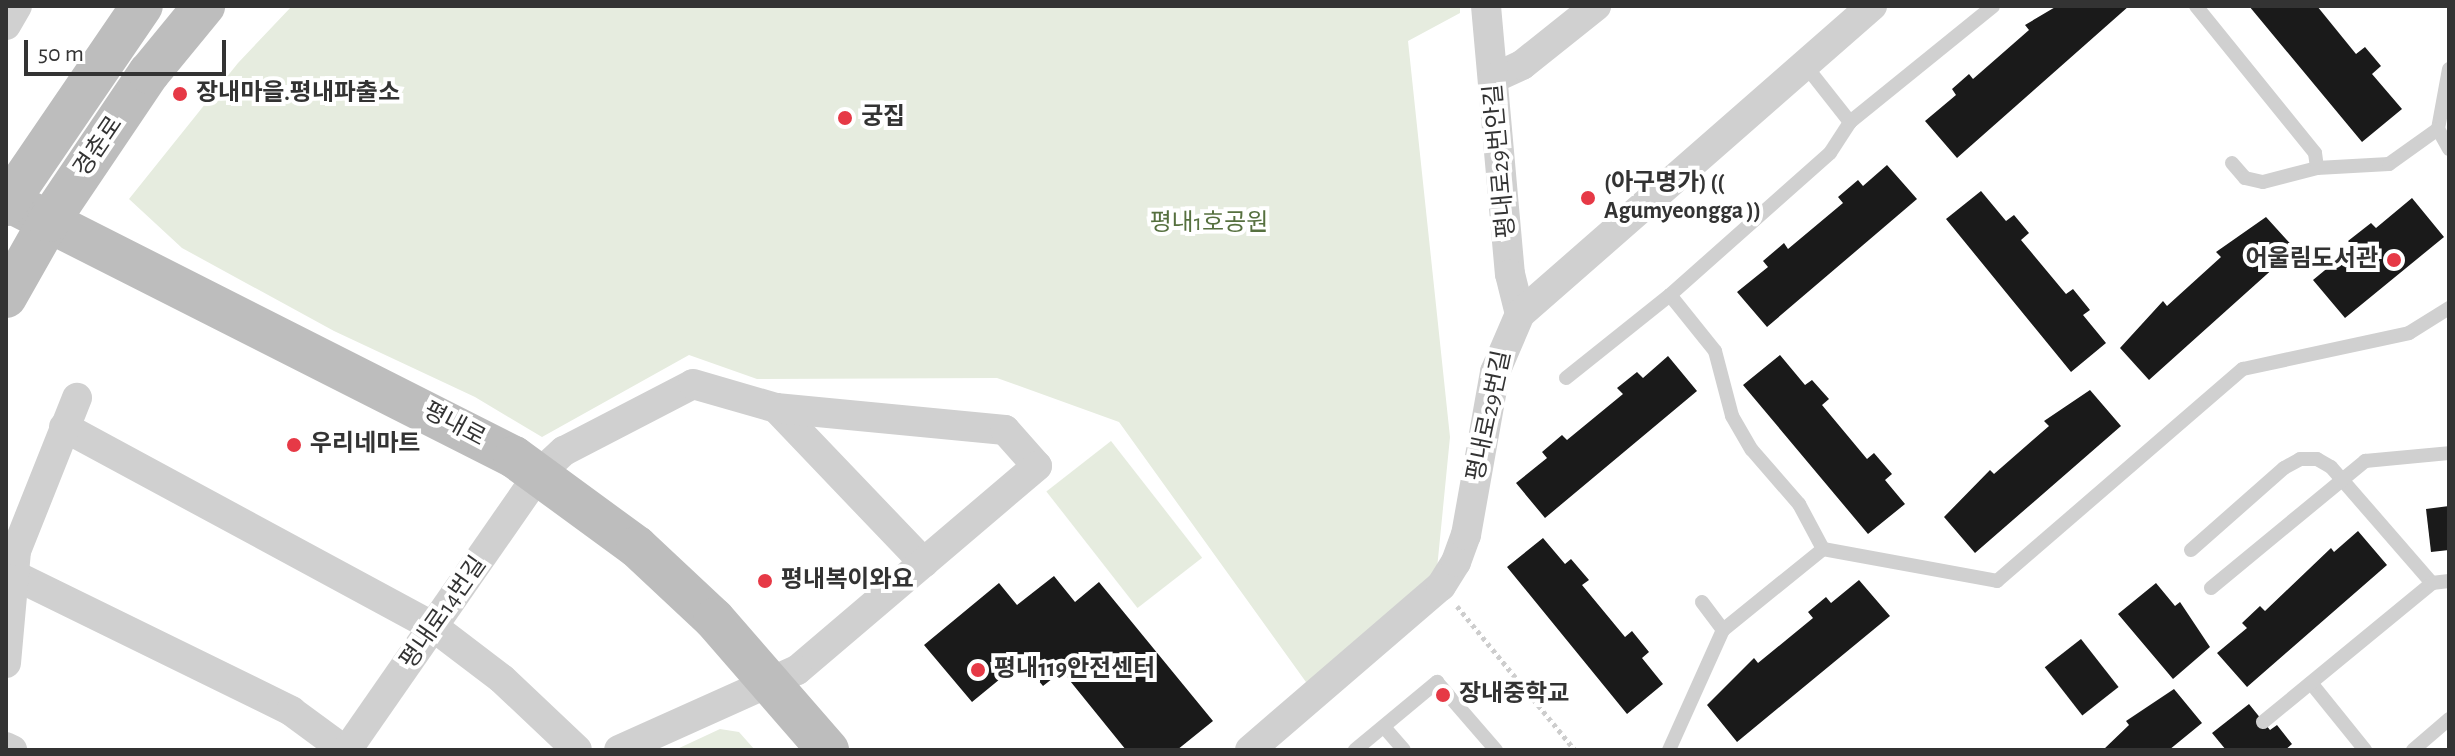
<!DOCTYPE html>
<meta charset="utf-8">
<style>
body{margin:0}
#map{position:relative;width:2455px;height:756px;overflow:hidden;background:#fff;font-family:"Alegreya Sans","Noto Sans KR",sans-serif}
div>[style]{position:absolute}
.green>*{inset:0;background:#e6ecdf;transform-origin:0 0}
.building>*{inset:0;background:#1a1a1a;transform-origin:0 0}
.path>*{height:5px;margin-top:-2.5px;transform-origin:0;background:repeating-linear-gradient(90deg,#cdcdcd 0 4px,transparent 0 8px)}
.lane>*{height:14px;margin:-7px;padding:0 7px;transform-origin:7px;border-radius:7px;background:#d0d0d0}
.street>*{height:30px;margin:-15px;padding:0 15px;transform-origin:15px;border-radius:15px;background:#d0d0d0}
.secondary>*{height:42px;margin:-21px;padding:0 21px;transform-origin:21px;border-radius:21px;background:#bdbdbd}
.dots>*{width:22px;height:22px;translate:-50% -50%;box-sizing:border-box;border:4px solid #fff;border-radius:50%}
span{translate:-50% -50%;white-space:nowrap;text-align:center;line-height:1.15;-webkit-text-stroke:8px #fff;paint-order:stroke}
.poi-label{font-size:24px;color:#333;font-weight:700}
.left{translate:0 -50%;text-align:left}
.right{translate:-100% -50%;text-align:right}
.street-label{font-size:24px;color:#333}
.park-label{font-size:24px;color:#56703f}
.frame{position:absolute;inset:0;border:8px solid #333;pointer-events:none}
.scale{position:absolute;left:24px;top:40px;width:202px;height:36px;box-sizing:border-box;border:4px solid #333;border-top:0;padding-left:10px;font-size:24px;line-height:28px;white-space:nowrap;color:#333;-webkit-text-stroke:6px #fff;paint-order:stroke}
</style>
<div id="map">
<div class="green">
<i style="clip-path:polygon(292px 6px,1460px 6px,1460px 13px,1408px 41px,1450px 437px,1436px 579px,1311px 689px,1119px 422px,997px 378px,757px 379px,689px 355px,542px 437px,475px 397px,334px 331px,182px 248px,129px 199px,238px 63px)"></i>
<i style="left:1111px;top:441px;width:148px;height:82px;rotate:52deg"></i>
<i style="clip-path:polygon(720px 729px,739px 732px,755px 750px,675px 750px)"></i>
</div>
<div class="building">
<i style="clip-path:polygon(2057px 6px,2129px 6px,1957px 158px,1925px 121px,1956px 95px,1952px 89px,1969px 74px,1973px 79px,2029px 30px,2025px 25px)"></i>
<i style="clip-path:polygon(2249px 6px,2317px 6px,2356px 54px,2365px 47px,2381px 66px,2372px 74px,2402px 109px,2362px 142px)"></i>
<i style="clip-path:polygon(1887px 165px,1917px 199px,1767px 327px,1737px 292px,1768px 267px,1763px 261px,1784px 243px,1788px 249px,1843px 203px,1838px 197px,1858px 180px,1863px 186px)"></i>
<i style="clip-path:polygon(1981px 191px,2006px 221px,2014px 215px,2029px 233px,2021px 240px,2066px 294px,2073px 289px,2090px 310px,2083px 315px,2106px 343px,2071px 372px,1946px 219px)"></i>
<i style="clip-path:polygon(2412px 198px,2444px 237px,2345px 318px,2313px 280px,2353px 247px,2348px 241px,2371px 223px,2376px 228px)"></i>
<i style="clip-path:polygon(2266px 217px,2295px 249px,2149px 380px,2120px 348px,2163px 301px,2167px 306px,2221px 257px,2216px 252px)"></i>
<i style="clip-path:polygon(1780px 355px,1805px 385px,1812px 380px,1829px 399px,1822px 405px,1867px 459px,1874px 453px,1892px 474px,1885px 480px,1905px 504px,1868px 534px,1743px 385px)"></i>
<i style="clip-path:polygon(1668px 356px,1697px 391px,1545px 518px,1516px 483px,1547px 458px,1542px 452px,1562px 435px,1567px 440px,1623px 394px,1617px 388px,1637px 372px,1643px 378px)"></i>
<i style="clip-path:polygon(2090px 390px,2121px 426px,1975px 553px,1944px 517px,1990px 470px,1994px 474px,2049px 426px,2044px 421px)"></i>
<i style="clip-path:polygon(2449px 506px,2449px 550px,2431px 552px,2426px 509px)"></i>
<i style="clip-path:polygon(2358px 531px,2387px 565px,2247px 687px,2217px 653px,2247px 628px,2242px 623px,2260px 606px,2265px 611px,2331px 548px,2334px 552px)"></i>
<i style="clip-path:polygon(1543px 538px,1565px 564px,1571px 559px,1589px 580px,1582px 585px,1625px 637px,1632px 631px,1649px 652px,1642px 658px,1663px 684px,1627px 714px,1507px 567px)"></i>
<i style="clip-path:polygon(1054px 576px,1075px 602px,1099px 582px,1213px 721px,1177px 750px,1126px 750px,1062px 671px,1043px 686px,1022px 661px,972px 702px,924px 645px,999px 583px,1017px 605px)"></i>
<i style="clip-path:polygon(1859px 580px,1890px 616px,1737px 742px,1707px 705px,1754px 658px,1758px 663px,1813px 618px,1808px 612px,1826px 597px,1831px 603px)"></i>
<i style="clip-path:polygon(2156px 583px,2175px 606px,2180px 602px,2210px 647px,2173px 679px,2118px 614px)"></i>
<i style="left:2081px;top:639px;width:61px;height:46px;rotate:52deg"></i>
<i style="clip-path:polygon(2174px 689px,2202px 723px,2169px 750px,2103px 750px,2129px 725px,2126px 721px)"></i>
<i style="clip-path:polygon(2249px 704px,2270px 730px,2277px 725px,2292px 744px,2285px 750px,2226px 750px,2212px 733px)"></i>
</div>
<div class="path">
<i style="left:1457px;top:606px;width:186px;rotate:50.7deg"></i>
</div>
<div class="lane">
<i style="left:2196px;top:6px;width:189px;rotate:51deg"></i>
<i style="left:2315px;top:153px;width:15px;rotate:82deg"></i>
<i style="left:1805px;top:65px;width:73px;rotate:51.7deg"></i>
<i style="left:2449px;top:69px;width:61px;rotate:100.4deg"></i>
<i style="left:2438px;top:129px;width:23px;rotate:61deg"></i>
<i style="left:2232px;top:163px;width:20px;rotate:49deg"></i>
<i style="left:2245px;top:178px;width:18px;rotate:13deg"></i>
<i style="left:2263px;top:182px;width:56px;rotate:-14.5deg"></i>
<i style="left:2317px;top:168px;width:72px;rotate:-3.2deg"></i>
<i style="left:2389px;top:164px;width:60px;rotate:-35.5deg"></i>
<i style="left:1670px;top:295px;width:72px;rotate:51.2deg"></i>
<i style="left:1715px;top:351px;width:67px;rotate:75.3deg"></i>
<i style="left:1732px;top:416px;width:39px;rotate:60deg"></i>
<i style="left:1752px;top:450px;width:72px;rotate:49deg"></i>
<i style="left:1799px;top:504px;width:51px;rotate:61.9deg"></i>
<i style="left:1566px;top:378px;width:133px;rotate:-38.6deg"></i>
<i style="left:1670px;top:295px;width:214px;rotate:-41.6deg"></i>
<i style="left:1830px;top:153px;width:37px;rotate:-57deg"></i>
<i style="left:1850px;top:122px;width:184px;rotate:-39deg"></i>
<i style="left:2191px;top:550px;width:124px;rotate:-41.4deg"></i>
<i style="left:2284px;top:468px;width:18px;rotate:-29deg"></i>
<i style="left:2300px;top:459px;width:17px"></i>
<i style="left:2317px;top:459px;width:16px;rotate:30deg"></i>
<i style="left:2331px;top:467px;width:154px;rotate:49deg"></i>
<i style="left:2211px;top:588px;width:200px;rotate:-39.5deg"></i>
<i style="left:2365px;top:461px;width:84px;rotate:-5.4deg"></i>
<i style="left:1702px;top:602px;width:35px;rotate:53deg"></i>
<i style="left:2311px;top:683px;width:86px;rotate:51.1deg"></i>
<i style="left:2263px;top:722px;width:219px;rotate:-39.4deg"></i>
<i style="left:2432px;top:583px;width:17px;rotate:-7deg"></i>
<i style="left:1384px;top:727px;width:30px;rotate:49deg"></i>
<i style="left:1355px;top:750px;width:107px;rotate:-39.7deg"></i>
<i style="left:1437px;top:682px;width:90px;rotate:49.1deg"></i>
<i style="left:1669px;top:750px;width:132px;rotate:-65.8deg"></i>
<i style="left:1723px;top:630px;width:129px;rotate:-39deg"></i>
<i style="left:1823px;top:549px;width:177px;rotate:10.4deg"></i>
<i style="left:1997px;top:581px;width:325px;rotate:-40.8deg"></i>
<i style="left:2243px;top:369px;width:170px;rotate:-12.2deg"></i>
<i style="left:2409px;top:333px;width:47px;rotate:-32deg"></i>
<i style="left:2413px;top:750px;width:48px;rotate:-40.7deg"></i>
</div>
<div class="street">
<i style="left:1486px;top:6px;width:269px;rotate:84.9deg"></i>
<i style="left:1510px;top:274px;width:41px;rotate:76deg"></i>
<i style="left:6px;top:25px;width:22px;rotate:-60deg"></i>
<i style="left:1494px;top:78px;width:31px;rotate:-25deg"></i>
<i style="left:1522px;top:65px;width:95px;rotate:-38.6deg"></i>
<i style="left:776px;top:408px;width:214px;rotate:46.3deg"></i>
<i style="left:64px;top:427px;width:422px;rotate:28.4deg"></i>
<i style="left:435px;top:628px;width:84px;rotate:37.3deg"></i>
<i style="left:502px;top:679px;width:103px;rotate:43.4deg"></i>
<i style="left:14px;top:575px;width:309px;rotate:26.1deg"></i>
<i style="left:291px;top:711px;width:66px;rotate:36.3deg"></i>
<i style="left:6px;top:663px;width:112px;rotate:-84.9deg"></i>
<i style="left:16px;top:551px;width:165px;rotate:-68.3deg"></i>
<i style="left:6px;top:747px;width:7px;rotate:27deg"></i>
<i style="left:347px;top:750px;width:336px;rotate:-55.2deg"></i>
<i style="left:539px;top:474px;width:34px;rotate:-43deg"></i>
<i style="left:564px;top:451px;width:145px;rotate:-27.4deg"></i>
<i style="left:693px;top:384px;width:86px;rotate:16.1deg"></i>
<i style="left:776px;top:408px;width:230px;rotate:5.5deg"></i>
<i style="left:1005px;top:430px;width:48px;rotate:48.4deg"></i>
<i style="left:1037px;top:466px;width:315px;rotate:139.6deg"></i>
<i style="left:797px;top:670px;width:195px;rotate:155.8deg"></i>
<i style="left:1250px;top:750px;width:252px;rotate:-40.7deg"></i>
<i style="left:1441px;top:586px;width:28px;rotate:-58deg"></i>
<i style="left:1456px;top:562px;width:29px;rotate:-70deg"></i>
<i style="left:1466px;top:535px;width:166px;rotate:-79.9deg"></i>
<i style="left:1495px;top:372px;width:63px;rotate:-66.7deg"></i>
<i style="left:1520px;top:314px;width:468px;rotate:-41.2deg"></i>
</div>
<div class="secondary">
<i style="left:8px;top:201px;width:567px;rotate:26.84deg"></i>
<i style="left:514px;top:457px;width:152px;rotate:36.2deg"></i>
<i style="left:637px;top:547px;width:105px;rotate:43.1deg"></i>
<i style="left:714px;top:619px;width:174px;rotate:49deg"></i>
<i style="left:6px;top:205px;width:241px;rotate:-55.7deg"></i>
<i style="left:6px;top:297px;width:87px;rotate:-60.5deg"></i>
<i style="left:49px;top:221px;width:179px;rotate:-56deg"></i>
<i style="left:149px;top:73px;width:87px;rotate:-50.6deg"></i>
</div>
<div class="dots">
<i style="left:180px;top:94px;background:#e63946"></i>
<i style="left:845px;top:118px;background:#e63946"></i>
<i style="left:1588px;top:198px;background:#e63946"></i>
<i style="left:2394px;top:260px;background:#e63946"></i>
<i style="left:294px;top:445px;background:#e63946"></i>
<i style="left:765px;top:581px;background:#e63946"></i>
<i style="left:978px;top:670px;background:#e63946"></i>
<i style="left:1443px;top:695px;background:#e63946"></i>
</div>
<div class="poi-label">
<span class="left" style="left:196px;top:94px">장내마을.평내파출소</span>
<span class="left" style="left:861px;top:118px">궁집</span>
<span class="left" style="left:1604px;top:198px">(아구명가) ((<br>Agumyeongga ))</span>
<span class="right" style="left:2378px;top:260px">어울림도서관</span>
<span class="left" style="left:310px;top:445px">우리네마트</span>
<span class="left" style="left:781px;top:581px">평내복이와요</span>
<span class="left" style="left:994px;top:670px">평내119안전센터</span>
<span class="left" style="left:1459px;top:695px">장내중학교</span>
</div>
<div class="street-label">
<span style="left:99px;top:147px;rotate:-56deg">경춘로</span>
<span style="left:1501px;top:161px;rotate:-95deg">평내로29번안길</span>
<span style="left:1490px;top:416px;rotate:-78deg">평내로29번길</span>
<span style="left:454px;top:425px;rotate:28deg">평내로</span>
<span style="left:444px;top:613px;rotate:-55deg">평내로14번길</span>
</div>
<div class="park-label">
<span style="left:1209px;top:224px">평내1호공원</span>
</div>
<div class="frame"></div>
<div class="scale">50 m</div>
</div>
